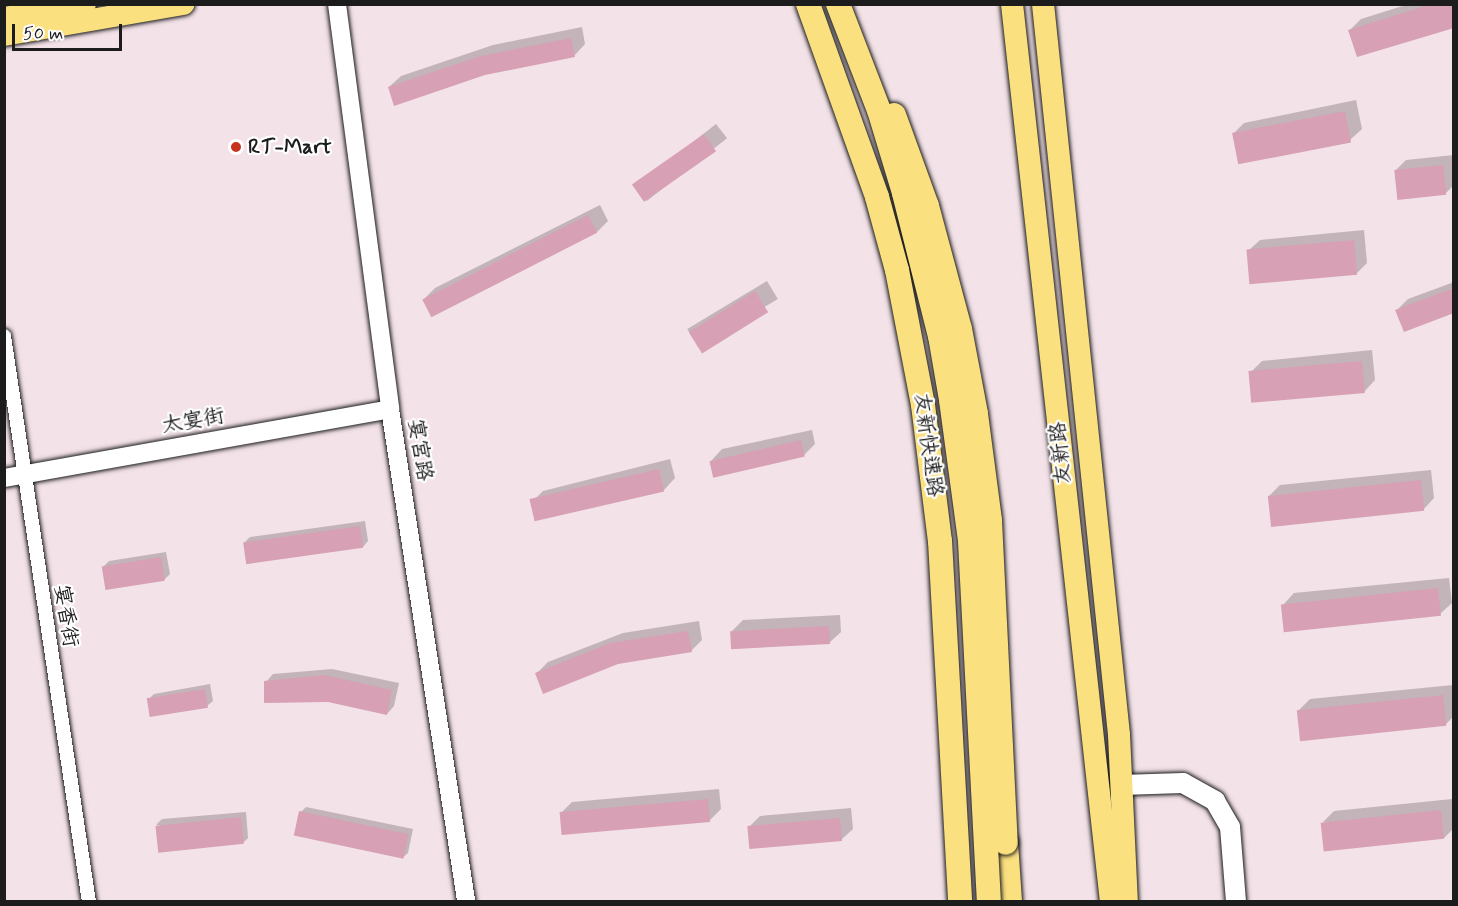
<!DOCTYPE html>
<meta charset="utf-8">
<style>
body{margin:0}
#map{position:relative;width:1458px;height:906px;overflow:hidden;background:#f3e2e8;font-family:Mynerve,"LXGW WenKai TC",sans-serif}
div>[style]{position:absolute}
.shadow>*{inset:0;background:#0003;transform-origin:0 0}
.building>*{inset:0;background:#d7a0b4;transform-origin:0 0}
.roads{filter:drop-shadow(0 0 2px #1c1c1c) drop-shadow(0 0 2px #1c1c1c)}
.minor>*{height:14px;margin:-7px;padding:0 7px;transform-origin:7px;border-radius:7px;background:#fff}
.tertiary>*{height:18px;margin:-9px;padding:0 9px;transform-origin:9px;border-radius:9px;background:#fff}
.secondary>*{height:20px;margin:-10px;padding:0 10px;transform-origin:10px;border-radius:10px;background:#fff}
.primary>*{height:22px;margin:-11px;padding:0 11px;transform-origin:11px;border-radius:11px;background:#fbe080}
.trunk>*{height:24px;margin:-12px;padding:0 12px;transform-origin:12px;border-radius:12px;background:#fbe080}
.bridges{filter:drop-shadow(0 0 2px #1c1c1c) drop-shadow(0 0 2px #1c1c1c)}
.trunk-bridge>*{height:24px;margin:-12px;padding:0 12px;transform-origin:12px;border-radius:12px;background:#fbe080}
.dots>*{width:16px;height:16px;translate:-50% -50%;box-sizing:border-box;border:3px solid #fff;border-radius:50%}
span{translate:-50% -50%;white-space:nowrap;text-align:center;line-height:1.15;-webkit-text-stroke:4.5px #fff;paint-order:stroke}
.poi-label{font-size:21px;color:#1c1c1c;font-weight:700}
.left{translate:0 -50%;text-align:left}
.street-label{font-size:21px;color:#1c1c1c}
.frame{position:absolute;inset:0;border:6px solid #1c1c1c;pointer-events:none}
.scale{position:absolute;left:12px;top:24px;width:110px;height:27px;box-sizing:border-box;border:3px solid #1c1c1c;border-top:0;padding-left:8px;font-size:18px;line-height:21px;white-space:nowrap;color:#1c1c1c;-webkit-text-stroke:4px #fff;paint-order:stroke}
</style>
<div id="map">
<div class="shadow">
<i style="clip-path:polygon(1409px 4px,1454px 4px,1454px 26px,1350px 30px,1361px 19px)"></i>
<i style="clip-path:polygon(582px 27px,585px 44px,574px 56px,389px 87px,401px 76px,493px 45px)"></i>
<i style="clip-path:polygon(1356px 100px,1362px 129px,1350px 140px,1233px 134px,1244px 123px)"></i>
<i style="left:716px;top:124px;width:18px;height:102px;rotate:52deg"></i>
<i style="clip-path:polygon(1454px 155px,1454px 185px,1446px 193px,1395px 171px,1406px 160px)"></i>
<i style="clip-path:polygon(600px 205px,608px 221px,597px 232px,424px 299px,435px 288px)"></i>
<i style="clip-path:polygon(1364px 230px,1367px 263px,1356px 274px,1248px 251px,1260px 240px)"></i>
<i style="left:767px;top:281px;width:21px;height:93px;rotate:59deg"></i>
<i style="clip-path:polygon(1454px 282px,1454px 312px,1397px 310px,1408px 299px)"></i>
<i style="clip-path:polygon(1372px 350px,1375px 380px,1364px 392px,1251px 372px,1262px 361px)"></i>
<i style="clip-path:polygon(812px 430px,815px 444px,804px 455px,711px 461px,722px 449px)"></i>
<i style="clip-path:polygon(670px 459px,675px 478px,664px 490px,532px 502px,543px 491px)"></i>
<i style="clip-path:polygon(1431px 470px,1434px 498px,1423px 510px,1269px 496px,1280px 485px)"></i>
<i style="clip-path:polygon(365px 521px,368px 541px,363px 547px,244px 543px,250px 537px)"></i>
<i style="clip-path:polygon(166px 552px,170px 574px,164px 580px,104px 566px,109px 561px)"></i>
<i style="clip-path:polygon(1449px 578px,1452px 603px,1440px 614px,1283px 605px,1294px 593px)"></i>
<i style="clip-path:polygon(840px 615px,841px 632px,829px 643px,732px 631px,743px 620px)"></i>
<i style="clip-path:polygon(699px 621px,702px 640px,691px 651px,537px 673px,548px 662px,623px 633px)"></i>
<i style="clip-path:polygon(332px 669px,399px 683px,394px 706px,387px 714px,266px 682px,273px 674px)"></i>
<i style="clip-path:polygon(210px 684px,213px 701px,207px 706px,149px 699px,154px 694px)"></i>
<i style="clip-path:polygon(1453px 685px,1454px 716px,1445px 725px,1299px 710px,1310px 699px)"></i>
<i style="clip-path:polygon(719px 789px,721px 809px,710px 820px,561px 813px,572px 802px)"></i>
<i style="clip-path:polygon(1452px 799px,1454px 828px,1444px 838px,1323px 822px,1334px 811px)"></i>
<i style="clip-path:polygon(306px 807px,413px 829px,408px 853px,402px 858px,301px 812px)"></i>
<i style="clip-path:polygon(851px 808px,853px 829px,841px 840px,749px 827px,760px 816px)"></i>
<i style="clip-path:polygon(246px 812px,248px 838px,243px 843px,156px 825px,162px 819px)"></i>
</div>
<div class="building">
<i style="clip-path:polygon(1432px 4px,1452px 4px,1454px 28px,1357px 57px,1348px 30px)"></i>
<i style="clip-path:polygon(571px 38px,575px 57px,485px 75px,394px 106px,388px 87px,481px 56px)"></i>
<i style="left:1345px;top:111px;width:32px;height:115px;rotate:79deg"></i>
<i style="left:704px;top:134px;width:21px;height:88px;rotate:55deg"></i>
<i style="left:1443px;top:165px;width:30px;height:49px;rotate:84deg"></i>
<i style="left:588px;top:215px;width:20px;height:186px;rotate:63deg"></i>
<i style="left:1354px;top:240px;width:35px;height:108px;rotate:85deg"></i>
<i style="clip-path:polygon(1454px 288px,1454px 313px,1404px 332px,1395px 310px)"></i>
<i style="left:755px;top:291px;width:25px;height:78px;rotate:58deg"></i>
<i style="left:1362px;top:361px;width:32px;height:114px;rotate:85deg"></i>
<i style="left:801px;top:440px;width:17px;height:94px;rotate:77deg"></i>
<i style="left:659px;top:469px;width:23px;height:133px;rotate:77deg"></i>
<i style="left:1421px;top:480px;width:31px;height:154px;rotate:84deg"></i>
<i style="left:360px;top:526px;width:22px;height:118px;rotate:82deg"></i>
<i style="left:161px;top:557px;width:24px;height:60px;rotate:81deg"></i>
<i style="left:1438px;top:588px;width:28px;height:158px;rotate:84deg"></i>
<i style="left:829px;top:626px;width:18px;height:99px;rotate:87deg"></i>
<i style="clip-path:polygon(688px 631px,692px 652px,618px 664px,543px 694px,535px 673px,610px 643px)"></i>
<i style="clip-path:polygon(324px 675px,392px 690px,387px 715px,328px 702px,264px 703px,264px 681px)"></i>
<i style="left:205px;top:689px;width:19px;height:59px;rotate:81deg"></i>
<i style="left:1443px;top:695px;width:31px;height:147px;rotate:84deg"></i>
<i style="left:708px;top:799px;width:23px;height:149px;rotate:85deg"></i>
<i style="left:1441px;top:810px;width:29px;height:121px;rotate:84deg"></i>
<i style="left:299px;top:811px;width:112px;height:25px;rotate:12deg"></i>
<i style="left:241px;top:817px;width:27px;height:86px;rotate:84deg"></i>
<i style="left:840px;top:818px;width:23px;height:93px;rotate:85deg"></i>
</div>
<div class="roads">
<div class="minor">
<i style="left:4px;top:336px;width:572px;rotate:81.46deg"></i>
</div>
<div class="tertiary">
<i style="left:337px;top:4px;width:408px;rotate:82.5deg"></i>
<i style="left:390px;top:409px;width:499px;rotate:81.2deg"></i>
<i style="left:4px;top:478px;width:392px;rotate:-10.1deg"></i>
</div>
<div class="secondary">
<i style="left:1121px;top:785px;width:62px;rotate:-1.8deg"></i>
<i style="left:1183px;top:783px;width:37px;rotate:29deg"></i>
<i style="left:1215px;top:801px;width:30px;rotate:60deg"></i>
<i style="left:1230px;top:827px;width:75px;rotate:85.4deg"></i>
</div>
<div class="primary">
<i style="left:1012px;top:4px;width:903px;rotate:83.71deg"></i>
<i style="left:1043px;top:4px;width:735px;rotate:84.06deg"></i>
<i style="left:1119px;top:735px;width:167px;rotate:87.3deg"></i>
<i style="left:4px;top:18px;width:82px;rotate:-9.8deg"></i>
<i style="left:4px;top:35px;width:182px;rotate:-9.8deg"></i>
</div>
<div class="trunk">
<i style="left:1006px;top:843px;width:59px;rotate:86.1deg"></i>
</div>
</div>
<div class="bridges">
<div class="trunk-bridge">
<i style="left:808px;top:4px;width:205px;rotate:70.3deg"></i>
<i style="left:877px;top:197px;width:76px;rotate:74.7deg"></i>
<i style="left:897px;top:270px;width:137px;rotate:79.1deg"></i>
<i style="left:923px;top:405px;width:137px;rotate:82.9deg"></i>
<i style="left:940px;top:541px;width:362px;rotate:86.8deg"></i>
<i style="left:838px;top:4px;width:114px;rotate:68.9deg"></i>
<i style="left:879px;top:110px;width:87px;rotate:73.2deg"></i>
<i style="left:904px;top:193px;width:147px;rotate:75.9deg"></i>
<i style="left:940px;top:336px;width:65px;rotate:80.2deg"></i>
<i style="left:951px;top:400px;width:142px;rotate:82.3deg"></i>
<i style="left:970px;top:541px;width:361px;rotate:87deg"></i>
<i style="left:894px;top:115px;width:97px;rotate:70.1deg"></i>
<i style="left:927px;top:206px;width:127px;rotate:75deg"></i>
<i style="left:960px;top:329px;width:86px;rotate:79.3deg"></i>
<i style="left:976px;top:414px;width:108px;rotate:82.5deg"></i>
<i style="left:990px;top:521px;width:322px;rotate:87.2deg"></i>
</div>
</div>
<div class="dots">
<i style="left:236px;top:147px;background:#c8321e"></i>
</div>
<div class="poi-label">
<span class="left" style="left:248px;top:147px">RT-Mart</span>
</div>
<div class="street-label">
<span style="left:193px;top:421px;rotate:-10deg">太宴街</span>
<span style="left:928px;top:445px;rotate:82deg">友新快速路</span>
<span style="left:420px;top:450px;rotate:81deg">宴宫路</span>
<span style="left:1061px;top:453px;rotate:-96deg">友新路</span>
<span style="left:66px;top:616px;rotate:81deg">宴香街</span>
</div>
<div class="frame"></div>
<div class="scale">50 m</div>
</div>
